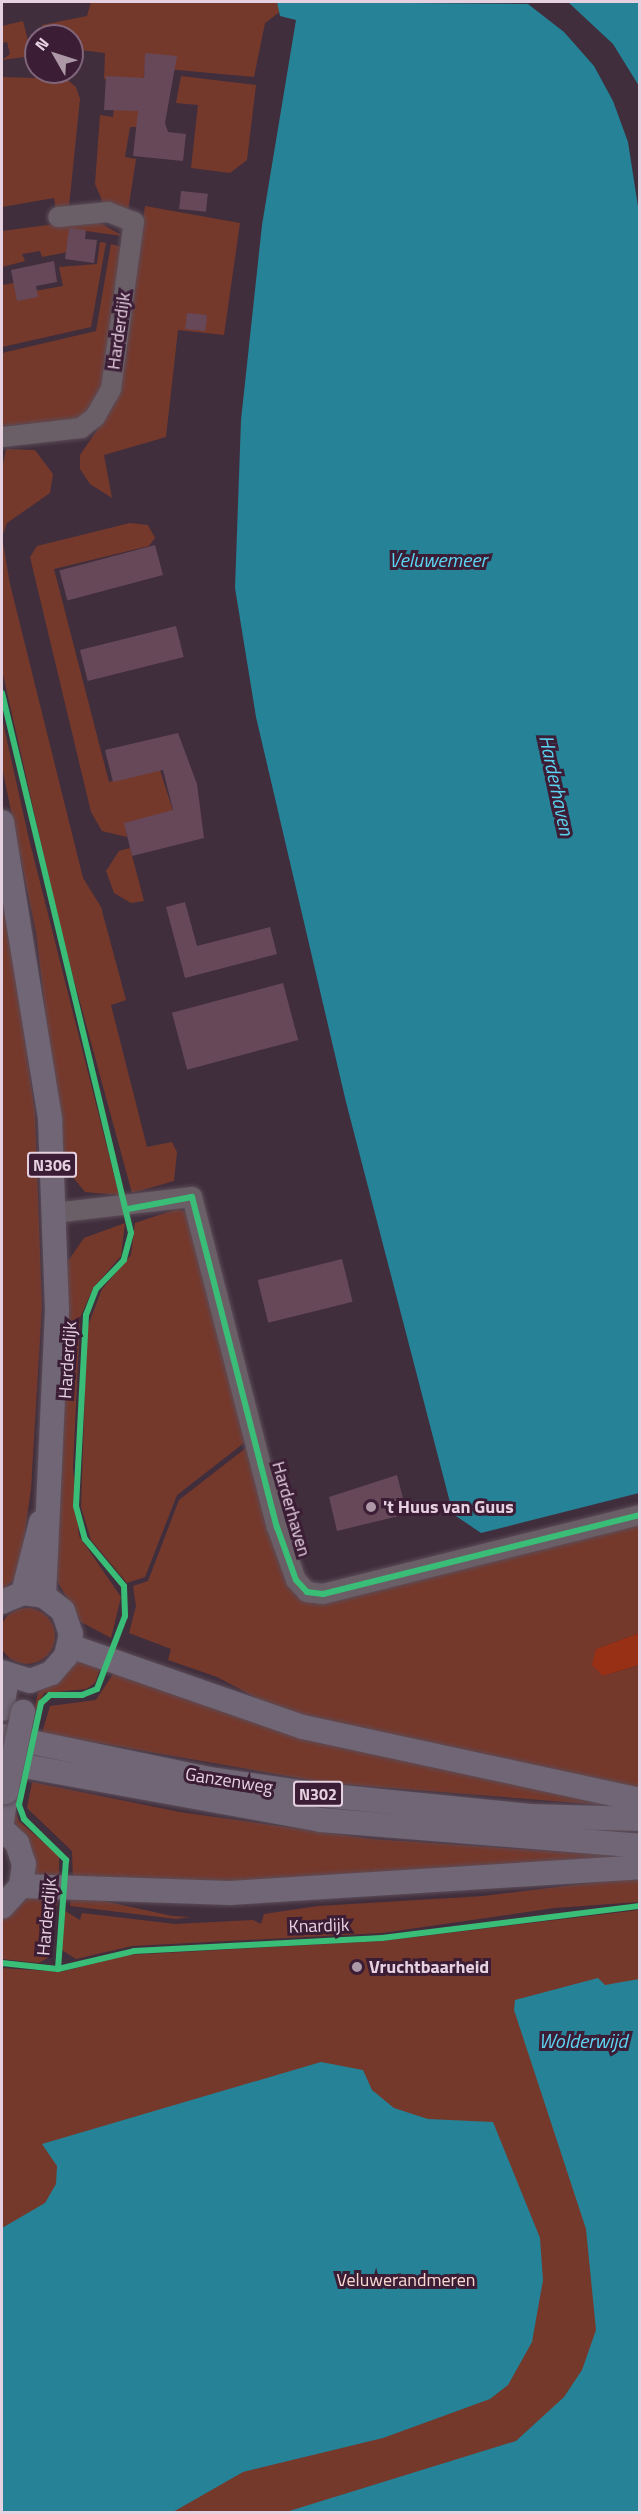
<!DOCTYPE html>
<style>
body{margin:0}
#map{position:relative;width:641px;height:2514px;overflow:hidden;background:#402e3c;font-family:"Titillium Web",sans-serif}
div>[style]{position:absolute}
.green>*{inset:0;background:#75392c}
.round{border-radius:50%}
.forest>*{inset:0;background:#973014}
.water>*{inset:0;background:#258297}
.building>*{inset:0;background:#664859;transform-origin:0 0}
.roads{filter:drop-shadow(0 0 2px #5c4c58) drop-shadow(0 0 2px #5c4c58)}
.minor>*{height:20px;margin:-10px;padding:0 10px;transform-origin:10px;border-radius:10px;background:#6a5e67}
.major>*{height:24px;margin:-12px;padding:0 12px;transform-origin:12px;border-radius:12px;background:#706675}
.bridges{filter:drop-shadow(0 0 2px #5c4c58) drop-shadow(0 0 2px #5c4c58)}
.major-bridge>*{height:24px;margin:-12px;padding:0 12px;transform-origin:12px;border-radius:12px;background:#706675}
.cycleway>*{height:6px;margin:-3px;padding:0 3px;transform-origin:3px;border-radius:3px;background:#3abd76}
.dots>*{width:16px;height:16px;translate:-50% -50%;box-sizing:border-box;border:3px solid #3c1d36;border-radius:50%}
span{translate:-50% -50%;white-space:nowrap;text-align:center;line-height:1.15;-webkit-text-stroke:6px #3c1d36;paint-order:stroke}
.shield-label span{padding:2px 4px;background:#3c1d36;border:2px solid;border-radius:4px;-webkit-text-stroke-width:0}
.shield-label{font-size:16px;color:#e6d1e1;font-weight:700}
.street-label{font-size:18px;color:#e6d1e1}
.poi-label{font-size:18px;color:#e6d1e1;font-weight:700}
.left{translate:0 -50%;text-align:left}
.park-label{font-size:18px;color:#f9d9d0}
.water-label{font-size:20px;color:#5cd4f0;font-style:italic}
.frame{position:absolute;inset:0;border:3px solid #e6d1e1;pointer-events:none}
.north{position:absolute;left:24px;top:24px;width:60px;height:60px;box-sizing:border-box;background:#3c1d36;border:2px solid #80657a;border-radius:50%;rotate:309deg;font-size:16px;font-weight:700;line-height:24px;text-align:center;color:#e6d1e1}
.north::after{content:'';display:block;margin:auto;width:21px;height:27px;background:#ac98a7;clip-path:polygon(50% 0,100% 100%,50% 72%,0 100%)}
</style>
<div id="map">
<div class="green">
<i style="clip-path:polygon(91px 2px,276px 2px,281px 11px,265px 23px,254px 77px,145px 67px,137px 127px,130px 127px,125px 157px,136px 159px,128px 211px,104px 205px,95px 184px,100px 115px,113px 117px,117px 81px,104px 79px,105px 53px,72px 49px,72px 36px,46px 36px,42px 25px,87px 16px)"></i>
<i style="clip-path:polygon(23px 21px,32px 56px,2px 60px,10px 54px,7px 42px,2px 43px,2px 26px)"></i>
<i style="clip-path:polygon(181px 76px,256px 85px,247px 160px,230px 173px,191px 168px,198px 105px,176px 103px)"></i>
<i style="clip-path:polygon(2px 77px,66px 79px,76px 87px,80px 99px,69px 206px,56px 211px,54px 198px,2px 207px)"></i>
<i style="clip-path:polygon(145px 206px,240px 223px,224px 335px,178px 330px,166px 437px,104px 455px,112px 498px,90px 484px,80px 469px,80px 455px,115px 404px)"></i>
<i style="clip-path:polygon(93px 219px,123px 236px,71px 229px,68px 252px,42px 257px,40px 251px,22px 254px,25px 261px,2px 267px,2px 231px)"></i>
<i style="clip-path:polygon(100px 242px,106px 243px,91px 327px,2px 347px,2px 285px,14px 283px,17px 294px,63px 286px,59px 267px,97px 264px)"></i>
<i style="clip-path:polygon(111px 244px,125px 248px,100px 398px,92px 413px,78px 419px,2px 426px,2px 353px,96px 331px)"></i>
<i style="clip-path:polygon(6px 449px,35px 450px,53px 474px,50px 493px,7px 523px,2px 537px,10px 584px,83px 878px,101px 907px,126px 1000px,111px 1005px,147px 1147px,172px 1142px,177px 1152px,174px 1181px,132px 1193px,62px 936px,2px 670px,2px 469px)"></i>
<i style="clip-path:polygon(130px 523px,148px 525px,155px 538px,149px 546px,54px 569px,109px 782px,160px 770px,173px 811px,125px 823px,127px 837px,102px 831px,91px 812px,30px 557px,37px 546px)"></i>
<i style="clip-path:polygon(2px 718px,28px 835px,119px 1195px,85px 1192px,64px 1166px,36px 933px,2px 767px)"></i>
<i style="clip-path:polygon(130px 848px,144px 901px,131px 903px,114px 893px,106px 871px,119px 851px)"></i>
<i style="clip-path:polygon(2px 878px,35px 1112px,42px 1306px,31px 1489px,21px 1560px,15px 1579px,2px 1590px)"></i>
<i style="clip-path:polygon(177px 1209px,189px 1213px,249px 1439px,177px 1495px,145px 1577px,127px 1583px,91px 1540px,81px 1507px,87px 1328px,102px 1289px,131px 1255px,135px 1223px)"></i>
<i style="clip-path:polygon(125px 1223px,121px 1256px,93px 1288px,80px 1318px,73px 1468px,79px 1536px,121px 1597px,111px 1638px,81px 1622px,56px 1579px,68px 1261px,84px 1238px)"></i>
<i style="clip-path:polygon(251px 1444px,285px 1581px,314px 1604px,639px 1522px,639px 1633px,596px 1649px,603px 1676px,639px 1665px,639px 1788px,298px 1720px,217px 1677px,168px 1660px,171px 1649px,129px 1633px,136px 1606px,133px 1586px,148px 1581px,179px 1500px)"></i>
<i class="round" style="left:-1px;top:1608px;width:56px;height:56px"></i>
<i style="clip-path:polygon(74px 1656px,101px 1666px,95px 1683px,86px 1689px,44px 1693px,33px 1715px,38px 1693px)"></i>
<i style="clip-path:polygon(115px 1671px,628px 1807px,327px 1783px,42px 1733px,50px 1706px,96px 1700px)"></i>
<i style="clip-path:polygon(32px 1782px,180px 1812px,372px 1839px,637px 1857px,337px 1882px,73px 1882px,72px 1851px,27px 1808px)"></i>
<i style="clip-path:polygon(14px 1808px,19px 1821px,59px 1856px,59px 1880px,30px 1876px,13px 1821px)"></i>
<i style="clip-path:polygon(639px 1877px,639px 1902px,554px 1908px,382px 1933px,132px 1946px,76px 1959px,62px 1950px,65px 1911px,80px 1920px,82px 1913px,175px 1924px,253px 1920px,261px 1924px,264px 1914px,318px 1906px,483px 1896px)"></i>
<i style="clip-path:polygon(59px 1893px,48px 1958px,38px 1963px,2px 1959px,2px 1917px,30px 1897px)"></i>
<i style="clip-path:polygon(72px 1894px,172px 1916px,190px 1917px,176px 1919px,70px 1906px)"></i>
<i style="clip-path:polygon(639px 1910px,639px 2512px,2px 2512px,2px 1968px,61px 1972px,127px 1955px,383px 1941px)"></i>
</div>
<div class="forest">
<i style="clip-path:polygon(639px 1633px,639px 1665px,603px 1676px,592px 1665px,596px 1649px)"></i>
</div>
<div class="water">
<i style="clip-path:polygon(277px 2px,528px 4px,564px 32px,594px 66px,613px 101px,628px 142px,639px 213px,639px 1493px,481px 1533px,453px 1514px,346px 1102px,256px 717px,235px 588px,241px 420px,262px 225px,296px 20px,280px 16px)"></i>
<i style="clip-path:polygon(568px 2px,639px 2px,639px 86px,613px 44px)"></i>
<i style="clip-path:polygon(598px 1978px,605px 1985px,639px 1979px,639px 2512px,286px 2512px,516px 2441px,564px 2397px,582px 2370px,596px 2330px,586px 2229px,514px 2010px,515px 2000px)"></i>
<i style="clip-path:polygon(321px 2062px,363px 2070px,372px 2090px,394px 2108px,428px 2119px,493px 2122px,540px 2238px,543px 2280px,532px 2342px,508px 2385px,490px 2399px,383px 2438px,243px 2472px,173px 2512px,2px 2512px,2px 2228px,45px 2203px,56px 2184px,57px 2166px,42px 2144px)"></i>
</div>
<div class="building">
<i style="clip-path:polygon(145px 53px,177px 56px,165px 123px,168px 132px,186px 134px,183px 161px,133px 156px,138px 111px,104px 110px,106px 76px,144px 78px)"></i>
<i style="left:181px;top:191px;width:27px;height:18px;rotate:6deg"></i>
<i style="clip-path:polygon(69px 228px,86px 230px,85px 239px,97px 240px,94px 263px,65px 259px)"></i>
<i style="clip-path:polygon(54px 261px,57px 282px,36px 286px,38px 297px,17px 301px,11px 270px)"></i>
<i style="left:187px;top:313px;width:20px;height:16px;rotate:6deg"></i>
<i style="left:155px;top:545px;width:31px;height:99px;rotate:75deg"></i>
<i style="left:176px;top:626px;width:32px;height:99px;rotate:76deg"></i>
<i style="clip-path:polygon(178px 733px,197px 784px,204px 838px,132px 856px,124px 823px,173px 810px,163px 770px,113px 782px,105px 750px)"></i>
<i style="clip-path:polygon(185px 902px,197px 946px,270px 927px,277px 954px,185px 978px,166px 907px)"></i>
<i style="left:283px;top:983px;width:59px;height:115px;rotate:75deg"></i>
<i style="left:342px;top:1259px;width:44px;height:87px;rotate:76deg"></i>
<i style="clip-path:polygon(397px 1475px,407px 1514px,337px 1531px,329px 1497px)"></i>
</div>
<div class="roads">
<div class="minor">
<i style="left:2px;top:437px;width:80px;rotate:-6.5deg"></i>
<i style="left:81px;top:428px;width:18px;rotate:-38deg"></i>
<i style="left:95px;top:417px;width:32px;rotate:-60deg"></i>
<i style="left:111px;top:389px;width:169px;rotate:-82.2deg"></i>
<i style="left:134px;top:222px;width:28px;rotate:-159deg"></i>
<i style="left:108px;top:212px;width:50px;rotate:174.3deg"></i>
<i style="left:54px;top:1213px;width:139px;rotate:-6.6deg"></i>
<i style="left:192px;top:1197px;width:341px;rotate:75.6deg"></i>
<i style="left:277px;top:1527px;width:56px;rotate:70.3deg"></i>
<i style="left:296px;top:1580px;width:16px;rotate:47deg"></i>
<i style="left:307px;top:1592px;width:16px;rotate:7deg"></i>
<i style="left:323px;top:1594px;width:327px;rotate:-14deg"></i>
</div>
<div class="major">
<i style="left:2px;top:822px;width:301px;rotate:80.8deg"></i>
<i style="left:50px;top:1119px;width:191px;rotate:87.9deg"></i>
<i style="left:57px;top:1310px;width:286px;rotate:92.6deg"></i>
<i style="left:23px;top:1593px;width:73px;rotate:-75.8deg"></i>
<i style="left:2px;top:1602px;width:23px;rotate:-23deg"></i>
<i style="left:23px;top:1593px;width:21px;rotate:8deg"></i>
<i style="left:44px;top:1596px;width:24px;rotate:38deg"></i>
<i style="left:63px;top:1611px;width:24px;rotate:71deg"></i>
<i style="left:71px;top:1634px;width:23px;rotate:103deg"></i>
<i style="left:66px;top:1656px;width:23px;rotate:131deg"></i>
<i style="left:51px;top:1673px;width:22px;rotate:159deg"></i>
<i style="left:30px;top:1681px;width:29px;rotate:-162deg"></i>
<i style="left:70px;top:1646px;width:247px;rotate:19.2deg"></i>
<i style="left:303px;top:1727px;width:345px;rotate:12.2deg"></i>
<i style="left:2px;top:1709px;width:33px;rotate:-81deg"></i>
<i style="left:2px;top:1736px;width:211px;rotate:11.7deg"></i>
<i style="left:209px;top:1779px;width:114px;rotate:8.1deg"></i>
<i style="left:322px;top:1795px;width:210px;rotate:5.7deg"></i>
<i style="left:531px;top:1816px;width:109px;rotate:1.6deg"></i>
<i style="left:2px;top:1762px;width:323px;rotate:10.3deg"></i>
<i style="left:320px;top:1820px;width:321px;rotate:4.6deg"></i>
<i style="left:2px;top:1822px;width:30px;rotate:-82deg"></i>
<i style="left:2px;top:1829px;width:21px;rotate:43deg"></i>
<i style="left:17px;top:1843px;width:22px;rotate:72deg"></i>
<i style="left:24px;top:1864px;width:22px;rotate:98deg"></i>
<i style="left:21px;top:1886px;width:28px;rotate:132deg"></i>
<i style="left:21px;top:1886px;width:209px;rotate:1.9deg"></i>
<i style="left:230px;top:1893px;width:411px;rotate:-3.6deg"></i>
</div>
</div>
<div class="bridges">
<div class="major-bridge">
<i style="left:6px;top:1792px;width:82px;rotate:-78deg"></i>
</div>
</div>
<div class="cycleway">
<i style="left:2px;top:693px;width:555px;rotate:76.56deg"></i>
<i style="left:131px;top:1233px;width:28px;rotate:105deg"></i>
<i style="left:124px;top:1260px;width:40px;rotate:134deg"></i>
<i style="left:96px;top:1289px;width:28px;rotate:111deg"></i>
<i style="left:86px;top:1315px;width:191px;rotate:93deg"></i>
<i style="left:76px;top:1506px;width:34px;rotate:75deg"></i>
<i style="left:85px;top:1539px;width:61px;rotate:50.3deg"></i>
<i style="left:124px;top:1586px;width:30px;rotate:88deg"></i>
<i style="left:125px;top:1616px;width:78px;rotate:111deg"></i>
<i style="left:97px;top:1689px;width:16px;rotate:158deg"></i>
<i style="left:82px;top:1695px;width:32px;rotate:180deg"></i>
<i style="left:50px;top:1695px;width:12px;rotate:138deg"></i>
<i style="left:41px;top:1703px;width:104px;rotate:102.2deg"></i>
<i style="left:19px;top:1805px;width:15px;rotate:70deg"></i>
<i style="left:24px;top:1819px;width:59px;rotate:44.3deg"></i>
<i style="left:66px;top:1860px;width:109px;rotate:94.2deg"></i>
<i style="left:128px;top:1209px;width:65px;rotate:-10.6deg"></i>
<i style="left:192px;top:1197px;width:341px;rotate:75.6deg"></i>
<i style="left:277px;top:1527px;width:56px;rotate:70.3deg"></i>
<i style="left:296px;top:1580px;width:16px;rotate:47deg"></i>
<i style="left:307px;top:1592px;width:16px;rotate:7deg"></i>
<i style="left:323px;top:1594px;width:327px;rotate:-14deg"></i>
<i style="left:2px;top:1963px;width:56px;rotate:6.1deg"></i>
<i style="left:58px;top:1969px;width:78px;rotate:-13.3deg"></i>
<i style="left:134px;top:1951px;width:248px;rotate:-3deg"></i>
<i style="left:382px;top:1938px;width:260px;rotate:-7.1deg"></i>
</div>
<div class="dots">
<i style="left:371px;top:1507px;background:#ac98a7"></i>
<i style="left:357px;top:1967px;background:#ac98a7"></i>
</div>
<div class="shield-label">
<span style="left:52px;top:1165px">N306</span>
<span style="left:318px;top:1794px">N302</span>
</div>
<div class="street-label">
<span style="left:119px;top:331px;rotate:-82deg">Harderdijk</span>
<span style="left:68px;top:1360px;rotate:-86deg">Harderdijk</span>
<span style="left:291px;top:1509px;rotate:74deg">Harderhaven</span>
<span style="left:229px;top:1781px;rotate:9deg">Ganzenweg</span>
<span style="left:47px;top:1917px;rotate:-85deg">Harderdijk</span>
<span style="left:319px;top:1926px;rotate:-2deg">Knardijk</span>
</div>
<div class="poi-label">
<span class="left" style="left:383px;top:1507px">'t Huus van Guus</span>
<span class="left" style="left:369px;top:1967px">Vruchtbaarheid</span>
</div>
<div class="park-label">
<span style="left:406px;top:2280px">Veluwerandmeren</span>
</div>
<div class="water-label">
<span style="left:438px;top:559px">Veluwemeer</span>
<span style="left:557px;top:785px;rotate:78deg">Harderhaven</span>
<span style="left:583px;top:2040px">Wolderwijd</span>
</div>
<div class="frame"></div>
<div class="north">N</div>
</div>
